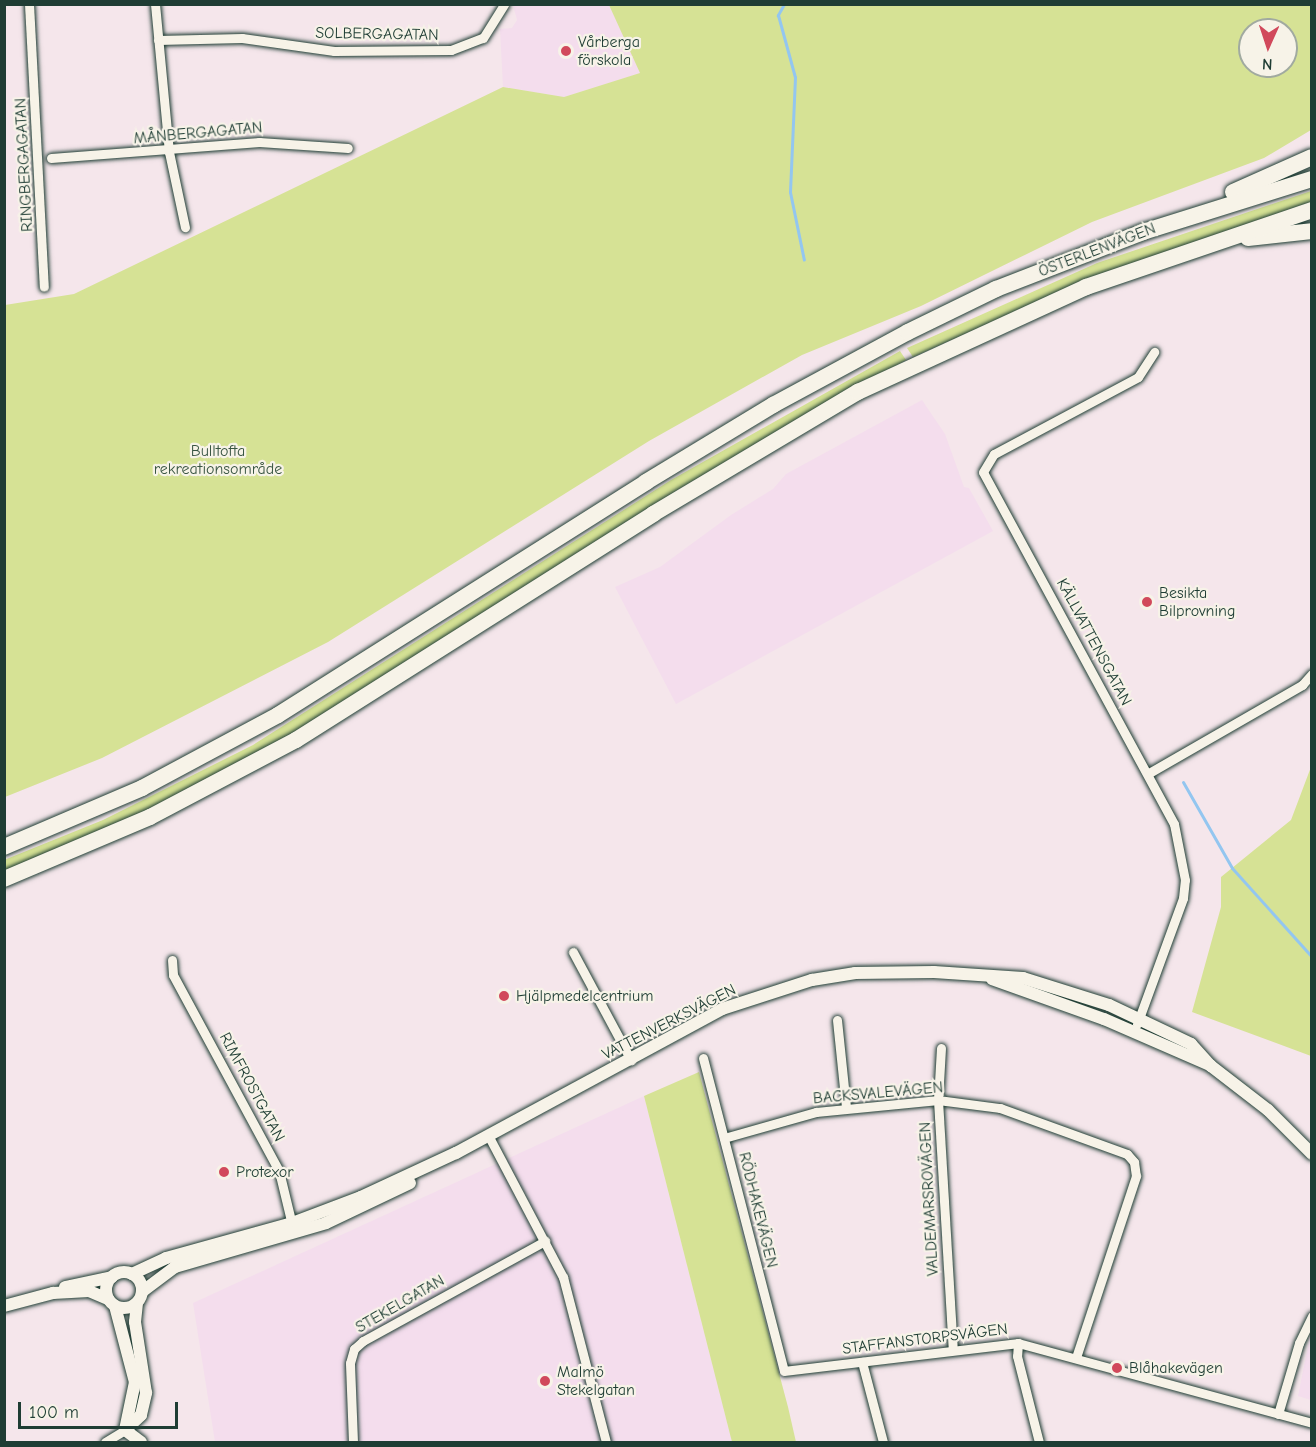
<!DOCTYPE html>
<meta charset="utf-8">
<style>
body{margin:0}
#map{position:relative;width:1316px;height:1447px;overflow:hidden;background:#f5e6eb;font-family:"Comic Neue",sans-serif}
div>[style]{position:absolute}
.built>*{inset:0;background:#f4dded}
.green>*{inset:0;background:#d6e295}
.stream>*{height:3px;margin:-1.5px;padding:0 1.5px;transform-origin:1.5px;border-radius:1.5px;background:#93c6f0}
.roads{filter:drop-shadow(0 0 2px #1f3d34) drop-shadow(0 0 2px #1f3d34)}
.street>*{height:9px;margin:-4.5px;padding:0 4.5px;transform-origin:4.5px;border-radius:4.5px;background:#f7f3e8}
.secondary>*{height:12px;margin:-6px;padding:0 6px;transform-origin:6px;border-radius:6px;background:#f7f3e8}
.secondary>.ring{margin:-6px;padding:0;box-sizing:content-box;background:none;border:12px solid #f7f3e8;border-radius:50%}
.highway>*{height:16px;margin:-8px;padding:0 8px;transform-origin:8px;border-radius:8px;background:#f7f3e8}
.dots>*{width:16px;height:16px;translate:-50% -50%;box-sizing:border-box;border:3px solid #f7f3e8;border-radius:50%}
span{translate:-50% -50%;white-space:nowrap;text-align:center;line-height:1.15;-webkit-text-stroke:4.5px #f7f3e8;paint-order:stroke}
.street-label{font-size:16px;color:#1f3d34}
.poi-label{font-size:16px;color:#1f3d34}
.left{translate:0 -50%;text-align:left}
.park-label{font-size:16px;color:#3a5643}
.frame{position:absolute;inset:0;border:6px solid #1f3d34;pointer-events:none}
.north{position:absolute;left:1238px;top:18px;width:60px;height:60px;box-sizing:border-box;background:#f7f3e8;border:2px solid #a1aaa0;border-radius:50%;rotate:183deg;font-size:16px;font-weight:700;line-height:24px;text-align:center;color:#1f3d34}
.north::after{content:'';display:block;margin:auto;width:21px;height:27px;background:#d1495b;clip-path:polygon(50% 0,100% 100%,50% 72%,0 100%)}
.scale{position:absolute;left:18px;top:1402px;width:160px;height:27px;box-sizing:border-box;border:3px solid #1f3d34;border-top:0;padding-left:8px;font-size:18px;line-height:21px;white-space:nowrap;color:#1f3d34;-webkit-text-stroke:4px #f7f3e8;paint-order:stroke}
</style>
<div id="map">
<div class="built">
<i style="clip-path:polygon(513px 5px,609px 5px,641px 73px,564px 97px,503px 87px,500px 29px,512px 28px,517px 20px)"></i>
<i style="clip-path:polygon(922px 400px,945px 434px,964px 487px,969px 488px,993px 531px,676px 704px,615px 587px,660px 567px,731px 515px,773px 489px,786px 474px)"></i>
<i style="clip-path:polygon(644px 1096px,732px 1442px,215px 1442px,193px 1303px)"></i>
<i style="clip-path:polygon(1311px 1331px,1311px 1400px,1298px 1396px)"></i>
</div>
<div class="green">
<i style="clip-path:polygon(evenodd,609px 5px,1311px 5px,1311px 130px,1264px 158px,1092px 222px,921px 306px,802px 355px,649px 441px,328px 642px,102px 758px,5px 797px,5px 305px,74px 294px,503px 87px,564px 97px,640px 73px,609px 5px,1250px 30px,1286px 30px,1286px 66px,1250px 66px,1250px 30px)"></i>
<i style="clip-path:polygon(1311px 191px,1311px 203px,1100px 274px,913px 357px,907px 348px,1097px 263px)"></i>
<i style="clip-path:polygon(900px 351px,906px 360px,679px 489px,328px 713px,180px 796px,5px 873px,4px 860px,103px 820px,253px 745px,671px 480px)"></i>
<i style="clip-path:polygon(1311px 767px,1311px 1056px,1192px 1012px,1221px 907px,1221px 877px,1291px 820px)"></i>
<i style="clip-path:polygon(699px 1072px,788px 1407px,796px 1442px,732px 1442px,644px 1096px)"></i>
</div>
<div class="stream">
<i style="left:784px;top:4px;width:13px;rotate:119deg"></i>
<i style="left:778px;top:15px;width:64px;rotate:74.7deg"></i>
<i style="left:795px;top:77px;width:115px;rotate:92.5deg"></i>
<i style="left:790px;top:192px;width:69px;rotate:78.4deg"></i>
<i style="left:1183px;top:782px;width:99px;rotate:60.3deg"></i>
<i style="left:1232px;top:868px;width:120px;rotate:48deg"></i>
</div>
<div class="roads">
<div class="street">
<i style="left:29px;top:4px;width:283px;rotate:87deg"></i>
<i style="left:155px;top:4px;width:149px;rotate:84.6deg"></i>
<i style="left:169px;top:152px;width:77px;rotate:78deg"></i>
<i style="left:158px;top:40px;width:84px;rotate:-1.4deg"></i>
<i style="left:242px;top:38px;width:93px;rotate:8deg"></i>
<i style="left:334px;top:51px;width:117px;rotate:-0.5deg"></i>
<i style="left:451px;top:50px;width:34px;rotate:-21deg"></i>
<i style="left:483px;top:38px;width:40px;rotate:-58deg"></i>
<i style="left:51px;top:158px;width:209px;rotate:-4.4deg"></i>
<i style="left:259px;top:142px;width:89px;rotate:3.9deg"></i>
<i style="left:1149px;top:773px;width:177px;rotate:-29.9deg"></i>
<i style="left:1302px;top:685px;width:15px;rotate:-48deg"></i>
<i style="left:573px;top:952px;width:123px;rotate:61.8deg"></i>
<i style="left:172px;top:960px;width:15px;rotate:86deg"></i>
<i style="left:173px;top:975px;width:223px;rotate:61.6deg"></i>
<i style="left:279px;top:1171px;width:60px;rotate:76.4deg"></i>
<i style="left:837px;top:1020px;width:87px;rotate:84.1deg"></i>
<i style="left:1137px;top:1024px;width:134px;rotate:-69.9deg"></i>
<i style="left:1183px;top:898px;width:18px;rotate:-84deg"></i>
<i style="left:1185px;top:880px;width:57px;rotate:-101.1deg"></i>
<i style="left:1174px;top:824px;width:400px;rotate:-118.5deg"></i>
<i style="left:983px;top:472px;width:21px;rotate:-59deg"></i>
<i style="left:994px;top:454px;width:163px;rotate:-28.1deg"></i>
<i style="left:1138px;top:377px;width:30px;rotate:-57deg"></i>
<i style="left:941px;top:1048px;width:52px;rotate:93.3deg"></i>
<i style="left:938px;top:1100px;width:250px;rotate:86.6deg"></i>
<i style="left:703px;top:1058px;width:323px;rotate:75.5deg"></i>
<i style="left:784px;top:1371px;width:236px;rotate:-6.8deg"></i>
<i style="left:1018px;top:1343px;width:305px;rotate:15.2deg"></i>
<i style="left:488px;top:1135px;width:161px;rotate:62.2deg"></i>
<i style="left:563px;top:1277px;width:171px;rotate:75.4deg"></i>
<i style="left:724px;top:1138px;width:96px;rotate:-15.8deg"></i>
<i style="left:816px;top:1112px;width:123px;rotate:-5.6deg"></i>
<i style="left:938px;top:1100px;width:63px;rotate:7.4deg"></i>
<i style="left:1000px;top:1108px;width:135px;rotate:19.9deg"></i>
<i style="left:1127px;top:1154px;width:11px;rotate:49deg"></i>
<i style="left:1134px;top:1162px;width:14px;rotate:82deg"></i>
<i style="left:1136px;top:1176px;width:191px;rotate:108.3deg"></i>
<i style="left:1018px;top:1343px;width:13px;rotate:94deg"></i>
<i style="left:1017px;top:1356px;width:89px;rotate:75.7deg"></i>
<i style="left:862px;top:1362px;width:83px;rotate:75.3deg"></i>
<i style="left:1278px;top:1414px;width:74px;rotate:-73.5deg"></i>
<i style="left:1299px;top:1343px;width:30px;rotate:-64deg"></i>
<i style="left:105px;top:1442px;width:23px;rotate:-31deg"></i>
<i style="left:353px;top:1442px;width:79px;rotate:-92.2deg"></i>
<i style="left:350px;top:1363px;width:15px;rotate:-74deg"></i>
<i style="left:354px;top:1349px;width:12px;rotate:-42deg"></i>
<i style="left:363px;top:1341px;width:208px;rotate:-28.8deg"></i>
</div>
<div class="secondary">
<i style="left:992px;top:979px;width:119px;rotate:19.7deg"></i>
<i style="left:1104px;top:1019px;width:116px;rotate:23.5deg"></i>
<i class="ring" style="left:106px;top:1272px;width:24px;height:24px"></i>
<i style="left:132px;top:1274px;width:38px;rotate:-25deg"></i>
<i style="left:166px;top:1258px;width:131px;rotate:-15.5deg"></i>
<i style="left:292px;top:1223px;width:74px;rotate:-20.6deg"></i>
<i style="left:361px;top:1197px;width:105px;rotate:-24.9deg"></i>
<i style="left:456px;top:1153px;width:302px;rotate:-28.4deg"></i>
<i style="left:722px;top:1009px;width:95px;rotate:-17.9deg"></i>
<i style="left:812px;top:980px;width:44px;rotate:-9.2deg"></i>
<i style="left:855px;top:973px;width:79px;rotate:-0.7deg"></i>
<i style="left:934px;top:972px;width:89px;rotate:3.9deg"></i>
<i style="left:1023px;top:978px;width:90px;rotate:17.4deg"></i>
<i style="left:1109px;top:1005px;width:91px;rotate:25.4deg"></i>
<i style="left:1191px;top:1044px;width:30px;rotate:48deg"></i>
<i style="left:1211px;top:1066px;width:72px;rotate:37.7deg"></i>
<i style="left:1268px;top:1110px;width:62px;rotate:45deg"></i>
<i style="left:65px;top:1287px;width:48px;rotate:-12deg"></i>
<i style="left:143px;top:1291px;width:40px;rotate:-37deg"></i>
<i style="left:175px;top:1267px;width:157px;rotate:-16.2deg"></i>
<i style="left:326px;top:1223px;width:93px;rotate:-25.5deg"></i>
<i style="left:4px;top:1306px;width:51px;rotate:-14.9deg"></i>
<i style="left:53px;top:1293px;width:36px;rotate:-3deg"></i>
<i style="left:89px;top:1291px;width:21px;rotate:23deg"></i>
<i style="left:115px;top:1306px;width:79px;rotate:75.3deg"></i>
<i style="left:135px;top:1382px;width:49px;rotate:101.8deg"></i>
<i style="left:125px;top:1430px;width:22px;rotate:-43deg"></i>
<i style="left:141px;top:1415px;width:23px;rotate:-77deg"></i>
<i style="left:146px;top:1393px;width:72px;rotate:-98.8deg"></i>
<i style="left:135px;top:1322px;width:18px;rotate:-84deg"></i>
<i style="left:125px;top:1430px;width:20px;rotate:37deg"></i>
</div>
<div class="highway">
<i style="left:1233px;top:192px;width:86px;rotate:-23.9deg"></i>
<i style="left:1248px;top:238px;width:64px;rotate:-6.2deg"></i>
<i style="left:4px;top:847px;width:150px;rotate:-23.1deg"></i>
<i style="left:142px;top:788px;width:154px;rotate:-28.2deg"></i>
<i style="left:278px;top:715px;width:436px;rotate:-32.3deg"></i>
<i style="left:646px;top:482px;width:149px;rotate:-31.2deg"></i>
<i style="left:773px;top:405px;width:153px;rotate:-28.4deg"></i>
<i style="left:908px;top:332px;width:98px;rotate:-26deg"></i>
<i style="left:996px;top:289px;width:158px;rotate:-21.2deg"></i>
<i style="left:1143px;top:232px;width:177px;rotate:-17.4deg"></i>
<i style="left:4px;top:879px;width:159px;rotate:-23deg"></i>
<i style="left:150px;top:817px;width:165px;rotate:-27.8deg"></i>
<i style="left:296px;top:740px;width:423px;rotate:-32.3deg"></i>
<i style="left:653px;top:514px;width:239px;rotate:-30.8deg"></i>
<i style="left:858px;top:392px;width:251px;rotate:-24.7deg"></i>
<i style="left:1086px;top:287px;width:239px;rotate:-18.8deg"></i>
</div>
</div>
<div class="dots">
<i style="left:566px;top:51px;background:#d1495b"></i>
<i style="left:1147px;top:602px;background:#d1495b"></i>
<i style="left:504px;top:996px;background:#d1495b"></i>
<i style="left:224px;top:1172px;background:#d1495b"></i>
<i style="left:1117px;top:1368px;background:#d1495b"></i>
<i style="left:545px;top:1381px;background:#d1495b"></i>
</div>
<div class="street-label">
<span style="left:377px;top:34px;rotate:1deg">SOLBERGAGATAN</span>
<span style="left:198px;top:133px;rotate:-5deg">MÅNBERGAGATAN</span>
<span style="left:24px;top:165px;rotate:-93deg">RINGBERGAGATAN</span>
<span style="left:1097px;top:250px;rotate:-21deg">ÖSTERLENVÄGEN</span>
<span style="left:1094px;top:642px;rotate:62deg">KÄLLVATTENSGATAN</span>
<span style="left:669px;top:1022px;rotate:-27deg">VATTENVERKSVÄGEN</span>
<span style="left:252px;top:1087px;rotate:62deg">RIMFROSTGATAN</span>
<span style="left:878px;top:1093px;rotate:-5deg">BACKSVALEVÄGEN</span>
<span style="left:929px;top:1199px;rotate:-93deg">VALDEMARSROVÄGEN</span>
<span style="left:758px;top:1210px;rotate:76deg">RÖDHAKEVÄGEN</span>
<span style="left:400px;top:1304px;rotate:-30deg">STEKELGATAN</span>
<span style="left:925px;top:1339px;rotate:-7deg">STAFFANSTORPSVÄGEN</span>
</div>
<div class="poi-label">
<span class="left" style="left:578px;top:51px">Vårberga<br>förskola</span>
<span class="left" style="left:1159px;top:602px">Besikta<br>Bilprovning</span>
<span class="left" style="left:516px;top:996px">Hjälpmedelcentrium</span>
<span class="left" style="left:236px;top:1172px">Protexor</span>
<span class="left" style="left:1129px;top:1368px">Blåhakevägen</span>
<span class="left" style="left:557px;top:1381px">Malmö<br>Stekelgatan</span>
</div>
<div class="park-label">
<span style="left:218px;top:460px">Bulltofta<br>rekreationsområde</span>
</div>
<div class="frame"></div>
<div class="north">N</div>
<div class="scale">100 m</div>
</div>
